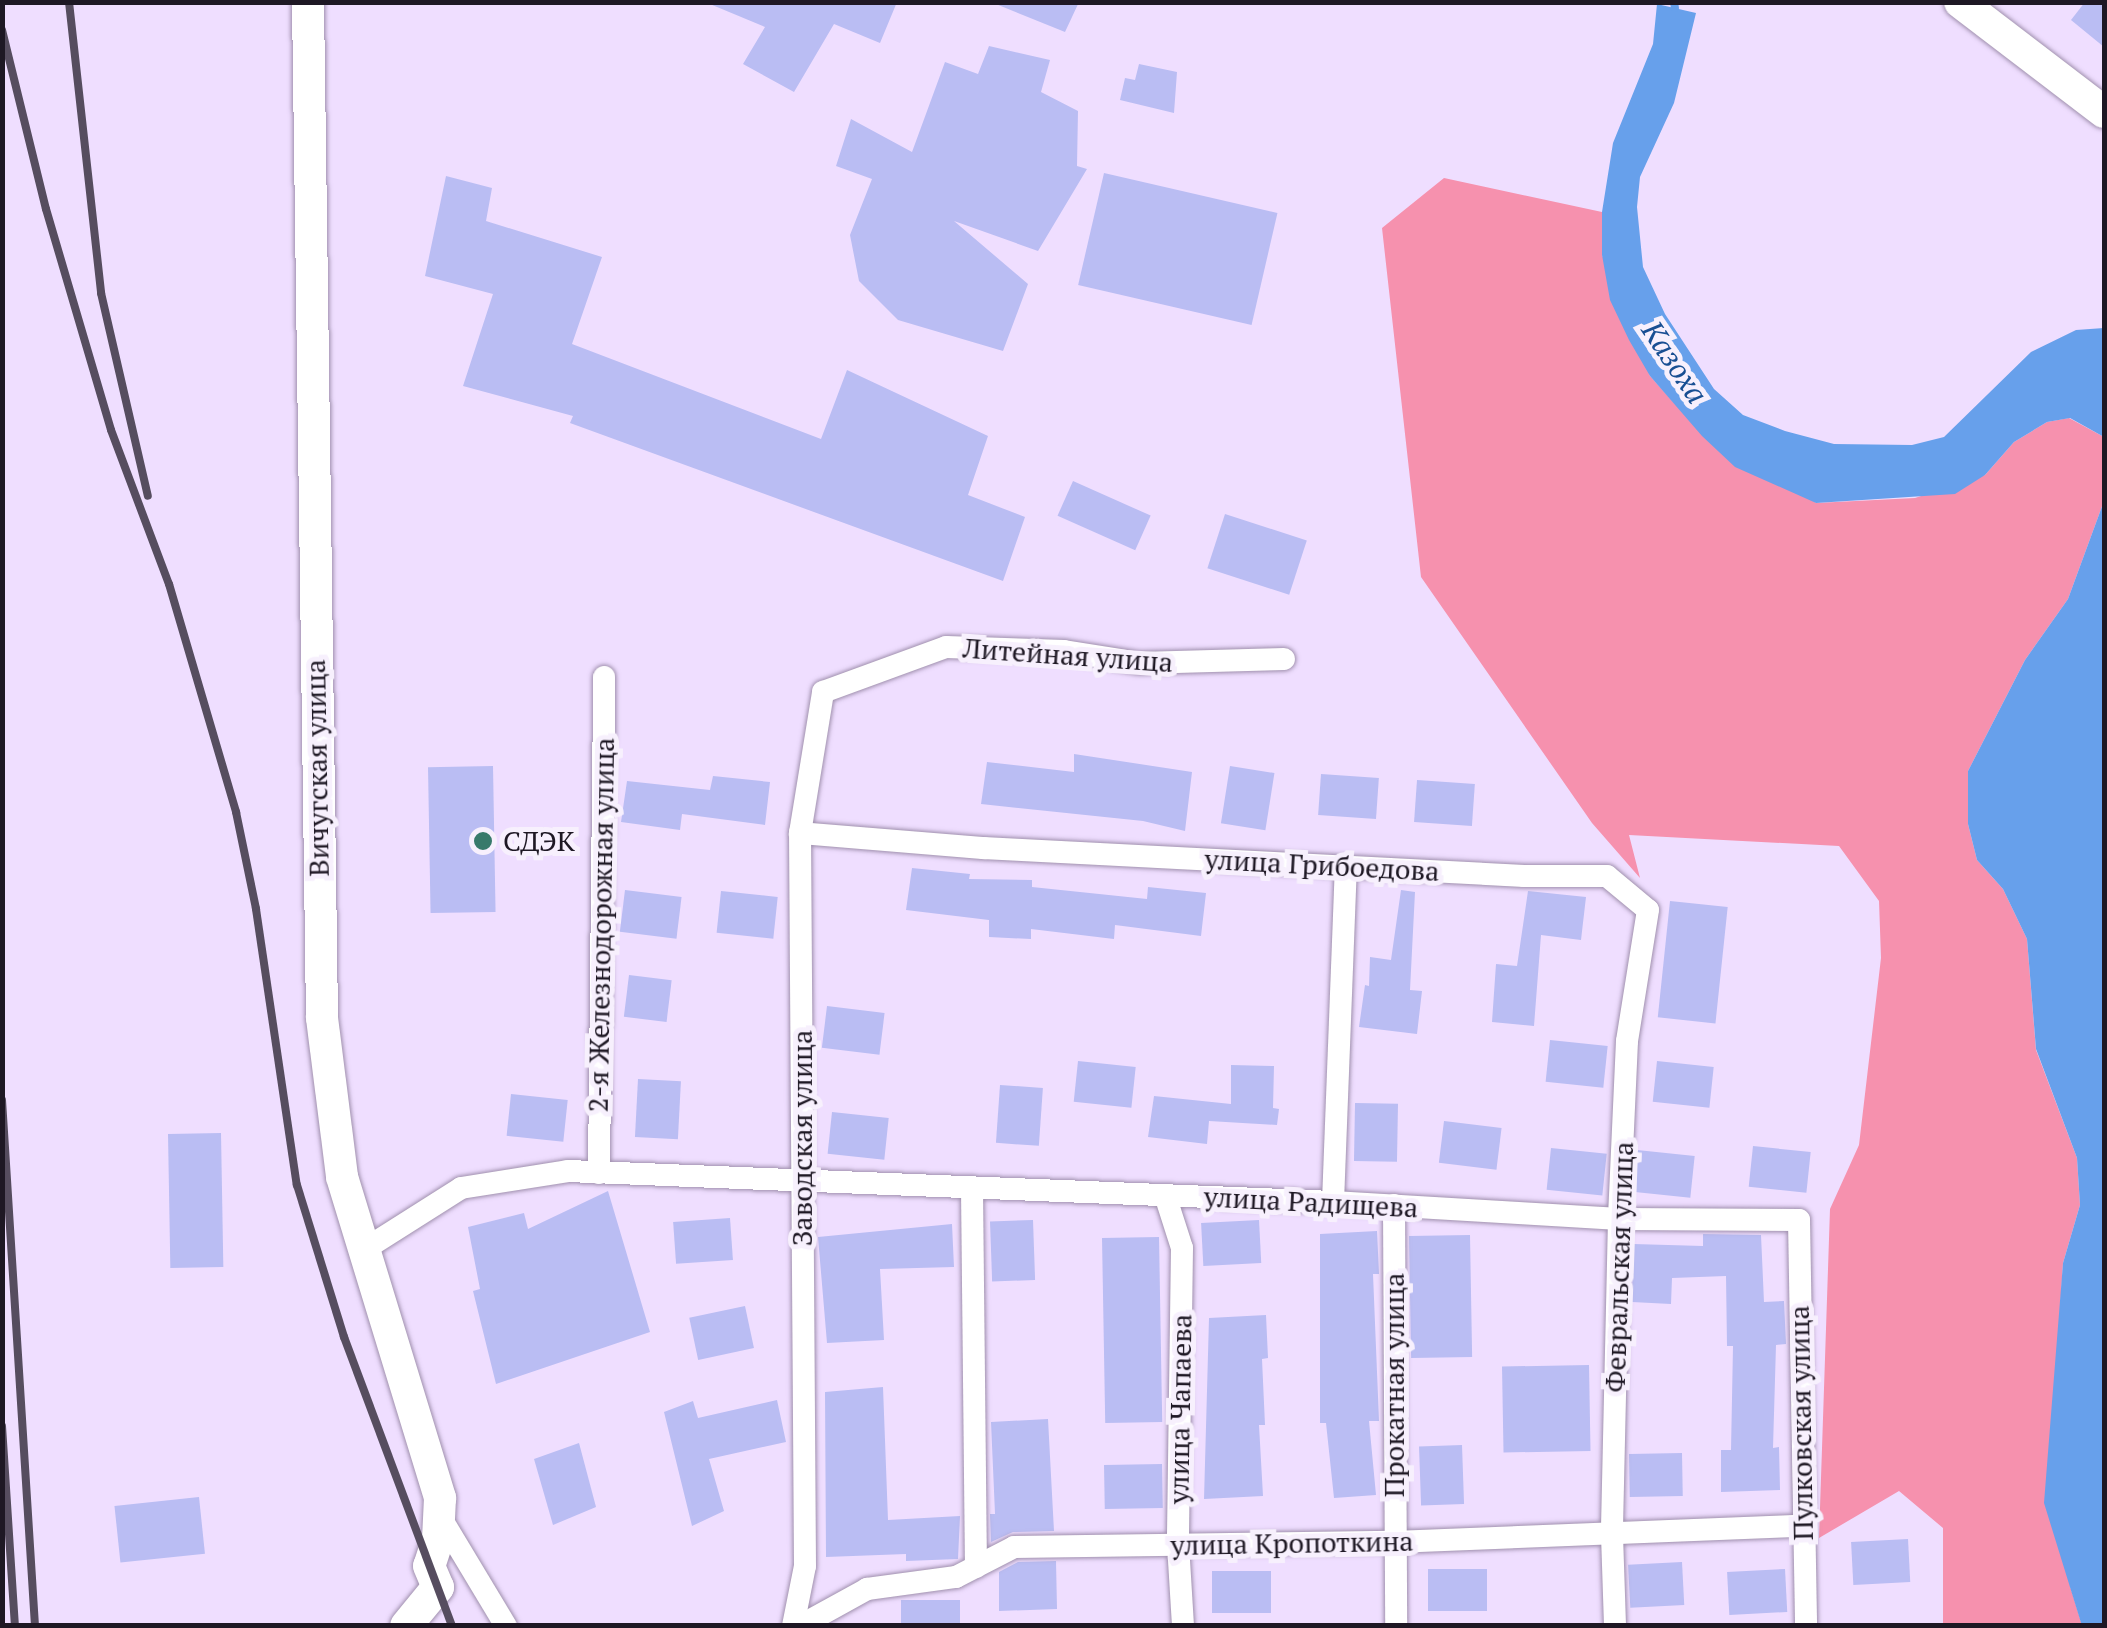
<!DOCTYPE html>
<meta charset="utf-8">
<style>
body{margin:0}
#map{position:relative;width:2107px;height:1628px;overflow:hidden;background:#efdeff;font-family:"PT Serif",serif}
div>[style]{position:absolute}
.green>*{inset:0;background:#f691ae}
.water>*{inset:0;background:#67a0eb}
.stream>*{height:8px;margin:-4px;padding:0 4px;transform-origin:4px;border-radius:4px;background:#67a0eb}
.building>*{inset:0;background:#babdf3;transform-origin:0 0}
.roads{filter:drop-shadow(0 0 2px #a090ae) drop-shadow(0 0 2px #a090ae)}
.minor>*{height:22px;margin:-11px;padding:0 11px;transform-origin:11px;border-radius:11px;background:#fff}
.secondary>*{height:32px;margin:-16px;padding:0 16px;transform-origin:16px;border-radius:16px;background:#fff}
.rail>*{height:8px;margin:-4px;padding:0 4px;transform-origin:4px;border-radius:4px;background:#564d5f}
.dots>*{width:28px;height:28px;translate:-50% -50%;box-sizing:border-box;border:5px solid #f7f0fd;border-radius:50%}
span{translate:-50% -50%;white-space:nowrap;text-align:center;line-height:1.15;-webkit-text-stroke:10px #f7f0fd;paint-order:stroke}
.street-label{font-size:28px;color:#1e1824}
.poi-label{font-size:28px;color:#1e1824}
.left{translate:0 -50%;text-align:left}
.water-label{font-size:30px;color:#184f93;font-style:italic}
.frame{position:absolute;inset:0;border:5px solid #1e1824;pointer-events:none}
</style>
<div id="map">
<div class="green">
<i style="clip-path:polygon(1444px 178px,1602px 212px,1602px 255px,1650px 376px,1675px 404px,1816px 503px,1915px 498px,1985px 475px,2014px 442px,2047px 422px,2069px 418px,2104px 437px,2104px 501px,2068px 599px,2025px 660px,1968px 771px,1968px 824px,1977px 860px,2003px 889px,2027px 939px,2036px 1050px,2077px 1158px,2080px 1205px,2063px 1263px,2058px 1343px,2070px 1586px,2082px 1625px,1943px 1625px,1943px 1528px,1899px 1491px,1819px 1538px,1830px 1209px,1859px 1145px,1881px 958px,1879px 901px,1839px 846px,1629px 835px,1640px 878px,1592px 823px,1421px 577px,1382px 228px)"></i>
</div>
<div class="water">
<i style="clip-path:polygon(1657px 4px,1696px 13px,1674px 103px,1640px 177px,1637px 207px,1643px 267px,1665px 314px,1714px 389px,1743px 415px,1785px 431px,1834px 444px,1912px 445px,1944px 437px,2031px 352px,2076px 330px,2104px 328px,2104px 437px,2070px 418px,2047px 422px,2014px 442px,1985px 475px,1955px 494px,1816px 503px,1735px 467px,1702px 436px,1650px 376px,1629px 340px,1610px 300px,1602px 255px,1602px 212px,1613px 143px,1653px 44px)"></i>
<i style="clip-path:polygon(2104px 501px,2104px 1625px,2082px 1626px,2044px 1503px,2063px 1263px,2080px 1205px,2077px 1158px,2036px 1049px,2027px 939px,2003px 889px,1977px 860px,1968px 824px,1968px 771px,2025px 660px,2068px 599px)"></i>
</div>
<div class="stream">
<i style="left:1674px;top:2px;width:6px;rotate:81deg"></i>
</div>
<div class="building">
<i style="clip-path:polygon(705px 2px,897px 2px,880px 43px,834px 24px,794px 92px,743px 64px,765px 27px)"></i>
<i style="clip-path:polygon(991px 2px,1079px 2px,1065px 32px)"></i>
<i style="clip-path:polygon(2085px 2px,2104px 2px,2104px 47px,2071px 20px)"></i>
<i style="clip-path:polygon(989px 46px,1050px 60px,1041px 92px,1078px 111px,1077px 166px,1087px 169px,1038px 251px,954px 221px,1028px 284px,1003px 351px,898px 320px,859px 281px,850px 235px,872px 179px,836px 166px,851px 119px,912px 152px,945px 62px,978px 74px)"></i>
<i style="clip-path:polygon(1139px 64px,1177px 72px,1174px 113px,1120px 100px,1125px 78px,1135px 80px)"></i>
<i style="left:1104px;top:173px;width:178px;height:115px;rotate:13deg"></i>
<i style="clip-path:polygon(446px 176px,492px 188px,486px 221px,602px 257px,572px 344px,821px 439px,847px 370px,988px 436px,968px 495px,1025px 517px,1003px 581px,570px 423px,573px 416px,463px 386px,493px 294px,425px 276px)"></i>
<i style="left:1073px;top:481px;width:85px;height:38px;rotate:24deg"></i>
<i style="left:1225px;top:514px;width:86px;height:57px;rotate:18deg"></i>
<i style="clip-path:polygon(1074px 754px,1192px 772px,1185px 831px,1143px 821px,981px 804px,987px 762px,1074px 772px)"></i>
<i style="left:493px;top:766px;width:146px;height:65px;rotate:89deg"></i>
<i style="left:1230px;top:766px;width:45px;height:58px;rotate:9deg"></i>
<i style="left:1321px;top:774px;width:58px;height:41px;rotate:4deg"></i>
<i style="clip-path:polygon(713px 776px,770px 782px,765px 825px,682px 814px,680px 830px,621px 822px,627px 781px,710px 790px)"></i>
<i style="left:1417px;top:780px;width:58px;height:42px;rotate:4deg"></i>
<i style="clip-path:polygon(912px 868px,970px 874px,969px 879px,1032px 880px,1032px 887px,1147px 899px,1148px 887px,1206px 893px,1201px 936px,1115px 925px,1114px 939px,1031px 929px,1031px 939px,989px 937px,989px 920px,906px 910px)"></i>
<i style="left:625px;top:890px;width:57px;height:42px;rotate:7deg"></i>
<i style="clip-path:polygon(1401px 890px,1415px 892px,1410px 990px,1422px 991px,1417px 1034px,1359px 1027px,1365px 985px,1369px 986px,1370px 957px,1391px 960px)"></i>
<i style="left:721px;top:891px;width:57px;height:42px;rotate:6deg"></i>
<i style="clip-path:polygon(1528px 891px,1586px 897px,1581px 940px,1541px 935px,1534px 1026px,1492px 1022px,1496px 964px,1517px 966px)"></i>
<i style="left:1670px;top:901px;width:58px;height:117px;rotate:6deg"></i>
<i style="left:629px;top:975px;width:43px;height:42px;rotate:7deg"></i>
<i style="left:827px;top:1006px;width:58px;height:42px;rotate:7deg"></i>
<i style="left:1550px;top:1040px;width:58px;height:42px;rotate:6deg"></i>
<i style="left:1078px;top:1061px;width:58px;height:41px;rotate:6deg"></i>
<i style="left:1657px;top:1061px;width:57px;height:41px;rotate:6deg"></i>
<i style="clip-path:polygon(1231px 1065px,1274px 1066px,1273px 1108px,1279px 1109px,1277px 1125px,1209px 1121px,1207px 1144px,1148px 1137px,1154px 1096px,1231px 1104px)"></i>
<i style="left:638px;top:1079px;width:43px;height:58px;rotate:3deg"></i>
<i style="left:1000px;top:1085px;width:43px;height:58px;rotate:4deg"></i>
<i style="left:511px;top:1094px;width:57px;height:42px;rotate:6deg"></i>
<i style="left:1355px;top:1103px;width:43px;height:58px;rotate:1deg"></i>
<i style="left:832px;top:1112px;width:57px;height:42px;rotate:6deg"></i>
<i style="left:1444px;top:1121px;width:58px;height:42px;rotate:7deg"></i>
<i style="left:221px;top:1133px;width:134px;height:53px;rotate:89deg"></i>
<i style="left:1753px;top:1146px;width:58px;height:41px;rotate:6deg"></i>
<i style="left:1551px;top:1148px;width:56px;height:42px;rotate:6deg"></i>
<i style="left:1637px;top:1150px;width:58px;height:42px;rotate:6deg"></i>
<i style="clip-path:polygon(608px 1191px,650px 1332px,496px 1384px,473px 1291px,480px 1289px,468px 1227px,524px 1213px,528px 1229px)"></i>
<i style="left:730px;top:1218px;width:42px;height:57px;rotate:86deg"></i>
<i style="left:1033px;top:1220px;width:60px;height:43px;rotate:88deg"></i>
<i style="left:1259px;top:1220px;width:43px;height:58px;rotate:87deg"></i>
<i style="clip-path:polygon(952px 1224px,954px 1267px,880px 1269px,884px 1340px,827px 1343px,818px 1237px)"></i>
<i style="clip-path:polygon(1377px 1231px,1379px 1274px,1373px 1274px,1379px 1421px,1369px 1421px,1376px 1495px,1334px 1498px,1326px 1423px,1320px 1423px,1320px 1234px)"></i>
<i style="clip-path:polygon(1703px 1234px,1761px 1235px,1764px 1302px,1784px 1301px,1786px 1344px,1776px 1345px,1773px 1448px,1779px 1447px,1780px 1490px,1721px 1492px,1721px 1450px,1731px 1450px,1733px 1346px,1727px 1346px,1726px 1276px,1672px 1278px,1671px 1304px,1632px 1302px,1633px 1244px,1703px 1246px)"></i>
<i style="left:1470px;top:1235px;width:122px;height:61px;rotate:89deg"></i>
<i style="left:1159px;top:1237px;width:185px;height:57px;rotate:89deg"></i>
<i style="left:745px;top:1306px;width:43px;height:57px;rotate:78deg"></i>
<i style="clip-path:polygon(1266px 1315px,1268px 1358px,1262px 1359px,1265px 1425px,1259px 1425px,1263px 1496px,1204px 1499px,1209px 1318px)"></i>
<i style="left:1589px;top:1365px;width:86px;height:87px;rotate:89deg"></i>
<i style="clip-path:polygon(883px 1387px,888px 1520px,960px 1516px,958px 1559px,906px 1561px,906px 1554px,826px 1557px,825px 1392px)"></i>
<i style="clip-path:polygon(777px 1400px,786px 1442px,709px 1459px,724px 1511px,692px 1526px,664px 1412px,693px 1401px,698px 1418px)"></i>
<i style="clip-path:polygon(1048px 1419px,1054px 1531px,1013px 1532px,991px 1542px,990px 1514px,995px 1514px,991px 1422px)"></i>
<i style="clip-path:polygon(579px 1443px,596px 1507px,553px 1525px,534px 1459px)"></i>
<i style="left:1462px;top:1445px;width:59px;height:43px;rotate:88deg"></i>
<i style="left:1682px;top:1453px;width:43px;height:53px;rotate:89deg"></i>
<i style="left:1162px;top:1464px;width:44px;height:58px;rotate:89deg"></i>
<i style="left:199px;top:1497px;width:57px;height:85px;rotate:84deg"></i>
<i style="left:1908px;top:1539px;width:43px;height:57px;rotate:87deg"></i>
<i style="clip-path:polygon(1056px 1561px,1057px 1609px,999px 1611px,999px 1572px,1018px 1562px)"></i>
<i style="left:1682px;top:1562px;width:43px;height:54px;rotate:87deg"></i>
<i style="left:1487px;top:1569px;width:42px;height:59px;rotate:90deg"></i>
<i style="left:1785px;top:1569px;width:43px;height:58px;rotate:87deg"></i>
<i style="left:1271px;top:1571px;width:42px;height:59px;rotate:90deg"></i>
<i style="left:960px;top:1600px;width:26px;height:59px;rotate:90deg"></i>
</div>
<div class="roads">
<div class="minor">
<i style="left:800px;top:833px;width:143px;rotate:-80.7deg"></i>
<i style="left:823px;top:692px;width:131px;rotate:-20.1deg"></i>
<i style="left:946px;top:647px;width:118px;rotate:1.9deg"></i>
<i style="left:1064px;top:651px;width:77px;rotate:9deg"></i>
<i style="left:1140px;top:663px;width:144px;rotate:-1.6deg"></i>
<i style="left:599px;top:1173px;width:496px;rotate:-89.4deg"></i>
<i style="left:972px;top:1188px;width:379px;rotate:89.4deg"></i>
<i style="left:1165px;top:1195px;width:56px;rotate:72.2deg"></i>
<i style="left:1182px;top:1248px;width:296px;rotate:90.8deg"></i>
<i style="left:1178px;top:1544px;width:82px;rotate:86.5deg"></i>
<i style="left:1333px;top:1202px;width:336px;rotate:-87.8deg"></i>
<i style="left:1394px;top:1205px;width:421px;rotate:89.7deg"></i>
<i style="left:365px;top:1249px;width:114px;rotate:-32.4deg"></i>
<i style="left:461px;top:1188px;width:108px;rotate:-9deg"></i>
<i style="left:568px;top:1171px;width:766px;rotate:2.32deg"></i>
<i style="left:1333px;top:1202px;width:287px;rotate:3.4deg"></i>
<i style="left:1619px;top:1219px;width:180px;rotate:0.3deg"></i>
<i style="left:1799px;top:1220px;width:406px;rotate:89deg"></i>
<i style="left:441px;top:1518px;width:126px;rotate:59deg"></i>
<i style="left:793px;top:1626px;width:61px;rotate:-78.7deg"></i>
<i style="left:805px;top:1566px;width:733px;rotate:-90.39deg"></i>
<i style="left:800px;top:833px;width:184px;rotate:4.7deg"></i>
<i style="left:983px;top:848px;width:542px;rotate:2.96deg"></i>
<i style="left:1524px;top:876px;width:83px"></i>
<i style="left:1607px;top:876px;width:53px;rotate:39.7deg"></i>
<i style="left:1648px;top:910px;width:133px;rotate:99.1deg"></i>
<i style="left:1627px;top:1041px;width:178px;rotate:92.6deg"></i>
<i style="left:1619px;top:1219px;width:316px;rotate:91.3deg"></i>
<i style="left:1612px;top:1535px;width:91px;rotate:88.1deg"></i>
<i style="left:800px;top:1626px;width:77px;rotate:-28.9deg"></i>
<i style="left:867px;top:1589px;width:90px;rotate:-7.7deg"></i>
<i style="left:956px;top:1577px;width:65px;rotate:-27.3deg"></i>
<i style="left:1014px;top:1547px;width:380px;rotate:-0.8deg"></i>
<i style="left:1394px;top:1542px;width:407px;rotate:-2.3deg"></i>
</div>
<div class="secondary">
<i style="left:308px;top:2px;width:1016px;rotate:89.21deg"></i>
<i style="left:322px;top:1018px;width:160px;rotate:82.8deg"></i>
<i style="left:342px;top:1177px;width:336px;rotate:73deg"></i>
<i style="left:440px;top:1498px;width:41px;rotate:92.8deg"></i>
<i style="left:438px;top:1539px;width:28px;rotate:108deg"></i>
<i style="left:429px;top:1566px;width:23px;rotate:67deg"></i>
<i style="left:438px;top:1587px;width:50px;rotate:129.4deg"></i>
<i style="left:1960px;top:2px;width:181px;rotate:37.4deg"></i>
</div>
</div>
<div class="rail">
<i style="left:69px;top:2px;width:293px;rotate:83.7deg"></i>
<i style="left:101px;top:293px;width:208px;rotate:77deg"></i>
<i style="left:2px;top:30px;width:184px;rotate:76.2deg"></i>
<i style="left:46px;top:209px;width:230px;rotate:73.6deg"></i>
<i style="left:111px;top:430px;width:165px;rotate:69.4deg"></i>
<i style="left:169px;top:584px;width:238px;rotate:73.6deg"></i>
<i style="left:236px;top:812px;width:99px;rotate:78.3deg"></i>
<i style="left:256px;top:909px;width:279px;rotate:81.6deg"></i>
<i style="left:297px;top:1185px;width:159px;rotate:72.8deg"></i>
<i style="left:344px;top:1337px;width:309px;rotate:69.5deg"></i>
<i style="left:2px;top:1100px;width:527px;rotate:86.41deg"></i>
<i style="left:2px;top:1426px;width:200px;rotate:86.3deg"></i>
</div>
<div class="dots">
<i style="left:483px;top:841px;background:#387a6b"></i>
</div>
<div class="street-label">
<span style="left:1068px;top:655px;rotate:4deg">Литейная улица</span>
<span style="left:317px;top:768px;rotate:-91deg">Вичугская улица</span>
<span style="left:1322px;top:865px;rotate:3deg">улица Грибоедова</span>
<span style="left:601px;top:925px;rotate:-89deg">2-я Железнодорожная улица</span>
<span style="left:802px;top:1138px;rotate:-90deg">Заводская улица</span>
<span style="left:1311px;top:1202px;rotate:3deg">улица Радищева</span>
<span style="left:1619px;top:1267px;rotate:-88deg">Февральская улица</span>
<span style="left:1394px;top:1385px;rotate:-90deg">Прокатная улица</span>
<span style="left:1180px;top:1409px;rotate:-89deg">улица Чапаева</span>
<span style="left:1801px;top:1423px;rotate:-91deg">Пулковская улица</span>
<span style="left:1292px;top:1543px;rotate:-1deg">улица Кропоткина</span>
</div>
<div class="poi-label">
<span class="left" style="left:503px;top:841px">СДЭК</span>
</div>
<div class="water-label">
<span style="left:1675px;top:362px;rotate:56deg">Казоха</span>
</div>
<div class="frame"></div>
</div>
